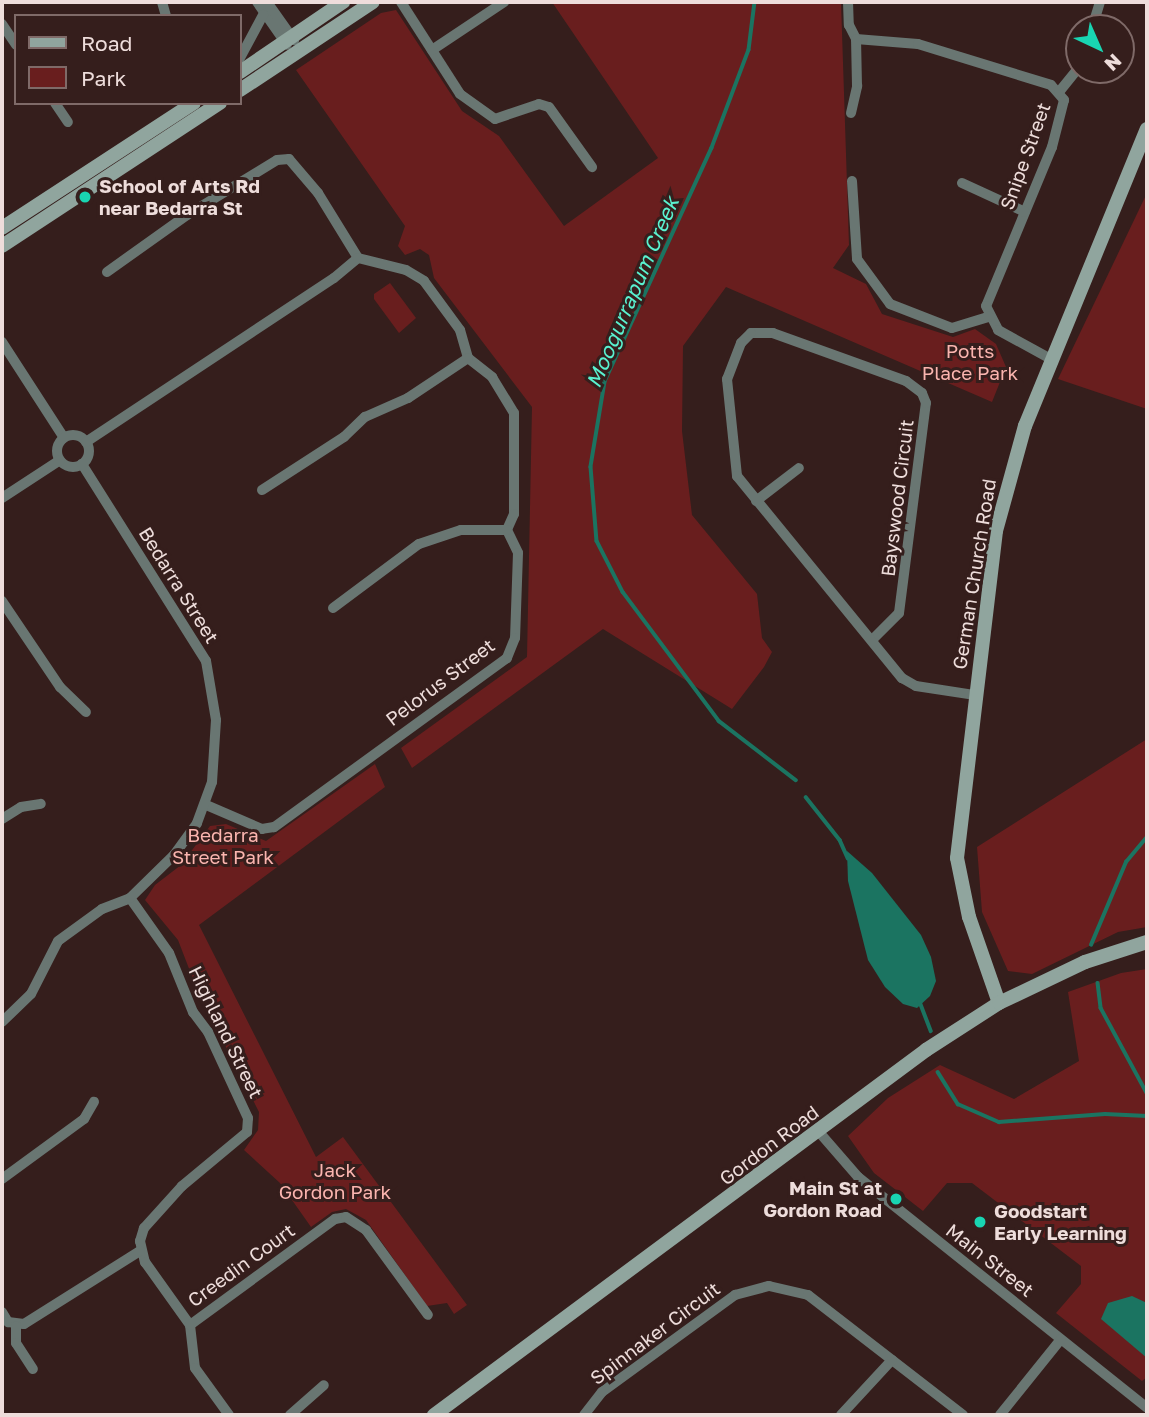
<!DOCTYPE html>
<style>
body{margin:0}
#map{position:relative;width:1149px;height:1417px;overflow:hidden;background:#351e1c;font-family:"Golos Text",sans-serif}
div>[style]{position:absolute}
.green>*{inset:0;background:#691e1e}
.water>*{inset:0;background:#1b7461}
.stream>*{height:3.5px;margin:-1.75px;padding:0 1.75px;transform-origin:1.75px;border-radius:1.75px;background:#1b7461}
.street>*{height:10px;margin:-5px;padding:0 5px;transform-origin:5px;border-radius:5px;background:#697672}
.street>.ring{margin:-5px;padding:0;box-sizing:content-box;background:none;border:10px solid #697672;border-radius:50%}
.secondary>*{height:14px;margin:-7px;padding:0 7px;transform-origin:7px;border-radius:7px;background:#90a59e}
.dots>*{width:19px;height:19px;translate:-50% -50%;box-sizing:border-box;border:4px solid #351e1c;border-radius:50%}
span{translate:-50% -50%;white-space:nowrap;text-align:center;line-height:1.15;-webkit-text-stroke:6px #351e1c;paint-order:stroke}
.street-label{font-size:19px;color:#eedddb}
.poi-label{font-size:19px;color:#eedddb;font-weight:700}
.left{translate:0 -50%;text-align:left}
.right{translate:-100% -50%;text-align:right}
.park-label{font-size:19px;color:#fbb5af}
.water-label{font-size:21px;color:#5af2d0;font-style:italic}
.frame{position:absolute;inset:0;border:4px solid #eedddb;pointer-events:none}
.legend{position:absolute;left:14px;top:14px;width:228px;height:91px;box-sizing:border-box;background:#351e1c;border:2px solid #7f6a68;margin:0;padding:9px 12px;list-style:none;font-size:21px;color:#eedddb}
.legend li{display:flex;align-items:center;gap:14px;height:35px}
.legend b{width:35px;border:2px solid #7f6a68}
.north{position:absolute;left:1065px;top:14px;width:70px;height:70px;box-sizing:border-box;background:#351e1c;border:2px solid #7f6a68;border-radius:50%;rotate:136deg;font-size:19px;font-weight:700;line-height:28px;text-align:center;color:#eedddb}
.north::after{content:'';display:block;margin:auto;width:24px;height:32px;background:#19d5b2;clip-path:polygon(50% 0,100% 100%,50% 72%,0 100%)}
</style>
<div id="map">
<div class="green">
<i style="clip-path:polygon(552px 2px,841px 2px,849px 245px,833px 268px,866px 284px,882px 314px,953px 337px,975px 329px,996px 344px,1006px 367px,992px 402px,726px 287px,683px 346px,682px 431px,692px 515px,757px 594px,762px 638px,772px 652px,764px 667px,732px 709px,603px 629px,412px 768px,401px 748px,527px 657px,532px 407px,434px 278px,429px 255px,420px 249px,405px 255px,398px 246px,405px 226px,296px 70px,381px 13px,396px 10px,462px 111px,499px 136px,564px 226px,658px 158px)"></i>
<i style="clip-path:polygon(1147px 193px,1147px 409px,1058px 379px)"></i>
<i style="clip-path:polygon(390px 283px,416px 318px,399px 333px,374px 299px,374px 294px)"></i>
<i style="clip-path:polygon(1147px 739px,1147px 927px,1118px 932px,1032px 974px,1008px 971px,982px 912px,977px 847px)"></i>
<i style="clip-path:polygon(375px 764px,385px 787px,199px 925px,316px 1157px,343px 1137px,467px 1305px,454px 1314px,447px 1303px,427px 1306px,366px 1220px,346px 1209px,332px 1212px,311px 1227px,280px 1183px,244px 1150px,258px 1130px,259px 1112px,198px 992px,178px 940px,145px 900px,155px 885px,181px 865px,210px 826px,226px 824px,266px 841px)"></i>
<i style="clip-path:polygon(1147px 969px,1147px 1377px,1142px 1381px,1056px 1313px,1081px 1284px,1081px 1266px,972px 1183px,947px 1183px,923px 1211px,874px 1173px,848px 1136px,888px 1098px,940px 1065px,1014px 1099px,1079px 1061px,1068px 992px,1121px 973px)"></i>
</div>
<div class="water">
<i style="clip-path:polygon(847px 851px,872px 873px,921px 935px,931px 957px,936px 981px,930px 996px,917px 1008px,903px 1004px,885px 987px,868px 960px,848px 881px)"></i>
<i style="clip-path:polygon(1132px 1296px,1147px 1303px,1147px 1358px,1101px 1319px,1108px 1303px)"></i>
</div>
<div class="stream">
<i style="left:755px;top:2px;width:48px;rotate:97.1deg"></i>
<i style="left:749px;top:50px;width:105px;rotate:110.7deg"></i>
<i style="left:712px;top:148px;width:257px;rotate:114.6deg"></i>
<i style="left:605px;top:382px;width:86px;rotate:99.4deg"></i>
<i style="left:591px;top:467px;width:74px;rotate:85.4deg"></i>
<i style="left:597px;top:541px;width:57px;rotate:63deg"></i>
<i style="left:623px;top:592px;width:161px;rotate:53.3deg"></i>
<i style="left:719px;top:721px;width:97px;rotate:37.5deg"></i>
<i style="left:806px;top:797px;width:55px;rotate:51.7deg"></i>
<i style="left:840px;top:840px;width:20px;rotate:66deg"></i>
<i style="left:1091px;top:945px;width:90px;rotate:-67.1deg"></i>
<i style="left:1126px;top:862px;width:33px;rotate:-50deg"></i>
<i style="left:1098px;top:983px;width:25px;rotate:83deg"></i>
<i style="left:1101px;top:1008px;width:97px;rotate:61.6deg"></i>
<i style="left:920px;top:1002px;width:31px;rotate:69deg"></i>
<i style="left:938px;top:1072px;width:38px;rotate:58deg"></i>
<i style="left:958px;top:1104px;width:45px;rotate:23.7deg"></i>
<i style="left:999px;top:1122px;width:106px;rotate:-4.3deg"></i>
<i style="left:1105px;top:1114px;width:42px;rotate:2.7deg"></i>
</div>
<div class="street">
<i style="left:162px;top:2px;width:15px;rotate:74deg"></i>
<i style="left:257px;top:2px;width:52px;rotate:55.1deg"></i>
<i style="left:267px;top:2px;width:47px;rotate:54.6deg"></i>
<i style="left:401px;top:2px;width:109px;rotate:57.3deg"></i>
<i style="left:460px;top:94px;width:43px;rotate:35.5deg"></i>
<i style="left:495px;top:119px;width:46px;rotate:-18.8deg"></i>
<i style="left:539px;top:104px;width:10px;rotate:17deg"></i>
<i style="left:549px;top:107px;width:74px;rotate:54.4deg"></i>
<i style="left:848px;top:2px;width:23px;rotate:88deg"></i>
<i style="left:849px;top:25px;width:16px;rotate:63deg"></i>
<i style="left:856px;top:39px;width:62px;rotate:4.6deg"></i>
<i style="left:918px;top:44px;width:139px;rotate:17.1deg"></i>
<i style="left:1051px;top:85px;width:20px;rotate:49deg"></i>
<i style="left:1064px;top:100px;width:49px;rotate:104.3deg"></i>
<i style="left:1052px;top:147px;width:172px;rotate:112.5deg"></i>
<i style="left:986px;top:306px;width:27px;rotate:63deg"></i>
<i style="left:998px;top:330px;width:60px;rotate:28.7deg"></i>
<i style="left:2px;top:24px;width:25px;rotate:56deg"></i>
<i style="left:1092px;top:28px;width:27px;rotate:-73deg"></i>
<i style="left:432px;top:50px;width:87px;rotate:-33.7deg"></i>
<i style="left:240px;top:58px;width:49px;rotate:-61.9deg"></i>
<i style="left:1059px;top:92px;width:32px;rotate:-51deg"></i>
<i style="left:55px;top:103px;width:23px;rotate:56deg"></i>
<i style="left:851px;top:113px;width:28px;rotate:-77deg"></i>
<i style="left:857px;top:86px;width:47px;rotate:-91.2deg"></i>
<i style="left:852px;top:181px;width:78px;rotate:86.3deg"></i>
<i style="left:857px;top:259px;width:56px;rotate:53.7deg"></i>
<i style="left:890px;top:304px;width:66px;rotate:21.2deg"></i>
<i style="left:952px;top:328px;width:39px;rotate:-17deg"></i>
<i style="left:962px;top:183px;width:69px;rotate:24.7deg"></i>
<i style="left:107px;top:272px;width:98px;rotate:-35.5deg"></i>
<i style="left:187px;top:215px;width:105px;rotate:-31.4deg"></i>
<i style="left:277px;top:160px;width:12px;rotate:-5deg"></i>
<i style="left:289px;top:159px;width:45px;rotate:49.5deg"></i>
<i style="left:318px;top:193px;width:76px;rotate:58.4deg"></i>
<i style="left:2px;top:342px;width:114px;rotate:57.1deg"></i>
<i class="ring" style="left:57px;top:435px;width:22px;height:22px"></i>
<i style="left:86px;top:442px;width:297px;rotate:-33.5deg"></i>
<i style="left:334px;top:278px;width:31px;rotate:-40deg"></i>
<i style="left:358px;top:258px;width:49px;rotate:14deg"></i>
<i style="left:406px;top:270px;width:21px;rotate:31deg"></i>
<i style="left:424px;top:281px;width:61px;rotate:53.7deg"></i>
<i style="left:460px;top:330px;width:29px;rotate:74deg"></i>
<i style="left:468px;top:358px;width:31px;rotate:38deg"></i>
<i style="left:492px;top:377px;width:42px;rotate:58.6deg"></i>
<i style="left:514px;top:413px;width:101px;rotate:90deg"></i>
<i style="left:514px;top:514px;width:17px;rotate:114deg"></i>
<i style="left:507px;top:530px;width:25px;rotate:64deg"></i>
<i style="left:518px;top:553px;width:85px;rotate:92deg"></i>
<i style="left:515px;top:638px;width:22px;rotate:112deg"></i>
<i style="left:507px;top:658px;width:288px;rotate:144deg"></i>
<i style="left:274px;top:827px;width:12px;rotate:171deg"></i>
<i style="left:262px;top:829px;width:61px;rotate:-156.8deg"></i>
<i style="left:262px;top:490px;width:98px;rotate:-32.9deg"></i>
<i style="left:344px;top:437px;width:29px;rotate:-44deg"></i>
<i style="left:365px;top:417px;width:47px;rotate:-23.8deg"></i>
<i style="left:408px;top:398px;width:72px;rotate:-33.7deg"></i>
<i style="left:2px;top:498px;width:69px;rotate:-33.2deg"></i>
<i style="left:756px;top:501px;width:54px;rotate:-37.5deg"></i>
<i style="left:2px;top:601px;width:104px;rotate:56deg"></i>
<i style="left:60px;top:687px;width:36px;rotate:44deg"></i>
<i style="left:333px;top:608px;width:107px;rotate:-36.7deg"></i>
<i style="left:419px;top:544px;width:44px;rotate:-18.4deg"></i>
<i style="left:461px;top:530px;width:46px"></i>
<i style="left:872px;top:640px;width:38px;rotate:-45deg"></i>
<i style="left:899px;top:613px;width:212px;rotate:-82.7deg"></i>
<i style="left:926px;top:403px;width:11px;rotate:-112deg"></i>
<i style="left:922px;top:393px;width:20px;rotate:-143deg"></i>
<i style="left:906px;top:381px;width:141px;rotate:-160.2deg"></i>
<i style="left:773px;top:333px;width:22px;rotate:180deg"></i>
<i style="left:751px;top:333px;width:14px;rotate:135deg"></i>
<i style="left:741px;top:343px;width:39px;rotate:111deg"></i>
<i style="left:727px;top:379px;width:98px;rotate:84.1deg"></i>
<i style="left:737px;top:476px;width:261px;rotate:50.8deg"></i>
<i style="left:902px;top:678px;width:16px;rotate:30deg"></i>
<i style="left:916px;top:686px;width:60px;rotate:8.7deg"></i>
<i style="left:2px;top:819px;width:22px;rotate:-32deg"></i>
<i style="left:21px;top:807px;width:20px;rotate:-9deg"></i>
<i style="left:130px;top:898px;width:67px;rotate:54.7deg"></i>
<i style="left:169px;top:953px;width:64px;rotate:67.9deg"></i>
<i style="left:193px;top:1012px;width:25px;rotate:53deg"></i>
<i style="left:208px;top:1032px;width:95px;rotate:65.1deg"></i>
<i style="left:248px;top:1118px;width:14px;rotate:94deg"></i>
<i style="left:247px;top:1132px;width:85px;rotate:140.3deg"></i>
<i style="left:182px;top:1186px;width:57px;rotate:132.1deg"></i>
<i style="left:144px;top:1228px;width:14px;rotate:107deg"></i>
<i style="left:140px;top:1241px;width:22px;rotate:77deg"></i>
<i style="left:145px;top:1262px;width:77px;rotate:54.5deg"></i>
<i style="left:190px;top:1325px;width:43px;rotate:83.4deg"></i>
<i style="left:195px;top:1368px;width:58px;rotate:54.1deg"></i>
<i style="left:2px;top:1022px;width:40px;rotate:-44deg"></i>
<i style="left:31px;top:994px;width:59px;rotate:-63deg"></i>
<i style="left:58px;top:941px;width:54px;rotate:-36deg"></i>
<i style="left:102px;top:909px;width:30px;rotate:-21deg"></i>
<i style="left:130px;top:898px;width:62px;rotate:-44.3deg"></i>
<i style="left:174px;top:855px;width:39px;rotate:-54deg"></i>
<i style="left:197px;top:823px;width:44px;rotate:-69.9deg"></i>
<i style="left:212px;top:782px;width:62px;rotate:-86.3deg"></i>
<i style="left:216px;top:720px;width:60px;rotate:-99.6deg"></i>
<i style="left:206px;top:661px;width:233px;rotate:-122.2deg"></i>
<i style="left:819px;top:1132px;width:60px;rotate:49.1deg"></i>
<i style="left:858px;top:1177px;width:370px;rotate:38.6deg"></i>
<i style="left:2px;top:1179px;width:102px;rotate:-36.2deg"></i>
<i style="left:84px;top:1119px;width:20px;rotate:-60deg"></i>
<i style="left:2px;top:1312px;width:12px;rotate:59deg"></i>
<i style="left:8px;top:1322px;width:16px;rotate:7deg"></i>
<i style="left:24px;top:1324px;width:137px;rotate:-32.2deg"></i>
<i style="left:190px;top:1325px;width:180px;rotate:-36.2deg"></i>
<i style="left:335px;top:1219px;width:11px;rotate:-10deg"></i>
<i style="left:346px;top:1217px;width:24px;rotate:33deg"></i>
<i style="left:366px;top:1230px;width:105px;rotate:53.9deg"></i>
<i style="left:16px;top:1326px;width:17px;rotate:90deg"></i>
<i style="left:16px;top:1343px;width:31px;rotate:57deg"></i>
<i style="left:290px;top:1415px;width:45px;rotate:-41.4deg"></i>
<i style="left:584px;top:1415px;width:29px;rotate:-52deg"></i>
<i style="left:602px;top:1392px;width:165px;rotate:-36.1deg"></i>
<i style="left:735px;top:1295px;width:35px;rotate:-15deg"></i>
<i style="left:769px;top:1286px;width:40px;rotate:13deg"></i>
<i style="left:808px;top:1295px;width:196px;rotate:37.7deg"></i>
<i style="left:841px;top:1415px;width:75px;rotate:-47.2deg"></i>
<i style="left:1000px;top:1415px;width:97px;rotate:-51.2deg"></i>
</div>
<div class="secondary">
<i style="left:240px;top:72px;width:125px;rotate:-34.2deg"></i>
<i style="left:240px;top:90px;width:159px;rotate:-33.5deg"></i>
<i style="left:2px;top:228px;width:229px;rotate:-33.1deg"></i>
<i style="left:2px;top:246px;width:261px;rotate:-33.3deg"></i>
<i style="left:999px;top:1003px;width:91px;rotate:-109.2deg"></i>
<i style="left:969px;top:917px;width:60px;rotate:-101.5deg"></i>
<i style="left:957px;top:858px;width:329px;rotate:-83.2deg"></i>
<i style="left:996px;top:531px;width:109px;rotate:-74.6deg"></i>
<i style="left:1025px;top:426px;width:321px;rotate:-67.7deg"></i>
<i style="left:434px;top:1415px;width:613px;rotate:-36.57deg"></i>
<i style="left:926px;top:1050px;width:87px;rotate:-32.8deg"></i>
<i style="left:999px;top:1003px;width:95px;rotate:-25.5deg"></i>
<i style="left:1085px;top:962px;width:65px;rotate:-17.9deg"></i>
</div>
<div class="dots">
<i style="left:85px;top:197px;background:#19d5b2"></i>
<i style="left:896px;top:1199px;background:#19d5b2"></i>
<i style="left:980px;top:1222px;background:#19d5b2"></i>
</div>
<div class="street-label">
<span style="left:1025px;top:156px;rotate:-70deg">Snipe Street</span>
<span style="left:897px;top:498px;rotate:-83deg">Bayswood Circuit</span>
<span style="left:974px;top:574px;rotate:-81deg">German Church Road</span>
<span style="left:179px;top:585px;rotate:58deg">Bedarra Street</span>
<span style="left:440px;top:682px;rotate:-37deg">Pelorus Street</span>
<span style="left:226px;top:1032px;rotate:64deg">Highland Street</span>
<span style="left:769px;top:1145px;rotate:-37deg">Gordon Road</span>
<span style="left:990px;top:1260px;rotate:38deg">Main Street</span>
<span style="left:241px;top:1265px;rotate:-36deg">Creedin Court</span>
<span style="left:655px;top:1333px;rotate:-37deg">Spinnaker Circuit</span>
</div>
<div class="poi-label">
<span class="left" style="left:99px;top:197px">School of Arts Rd<br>near Bedarra St</span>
<span class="right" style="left:882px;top:1199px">Main St at<br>Gordon Road</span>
<span class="left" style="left:994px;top:1222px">Goodstart<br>Early Learning</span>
</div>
<div class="park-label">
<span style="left:970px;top:362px">Potts<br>Place Park</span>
<span style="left:223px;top:846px">Bedarra<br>Street Park</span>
<span style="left:335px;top:1181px">Jack<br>Gordon Park</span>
</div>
<div class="water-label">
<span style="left:632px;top:292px;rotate:-67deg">Moogurrapum Creek</span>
</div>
<div class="frame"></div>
<ul class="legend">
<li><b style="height:9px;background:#90a59e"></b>Road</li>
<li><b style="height:19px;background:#691e1e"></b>Park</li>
</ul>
<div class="north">N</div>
</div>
